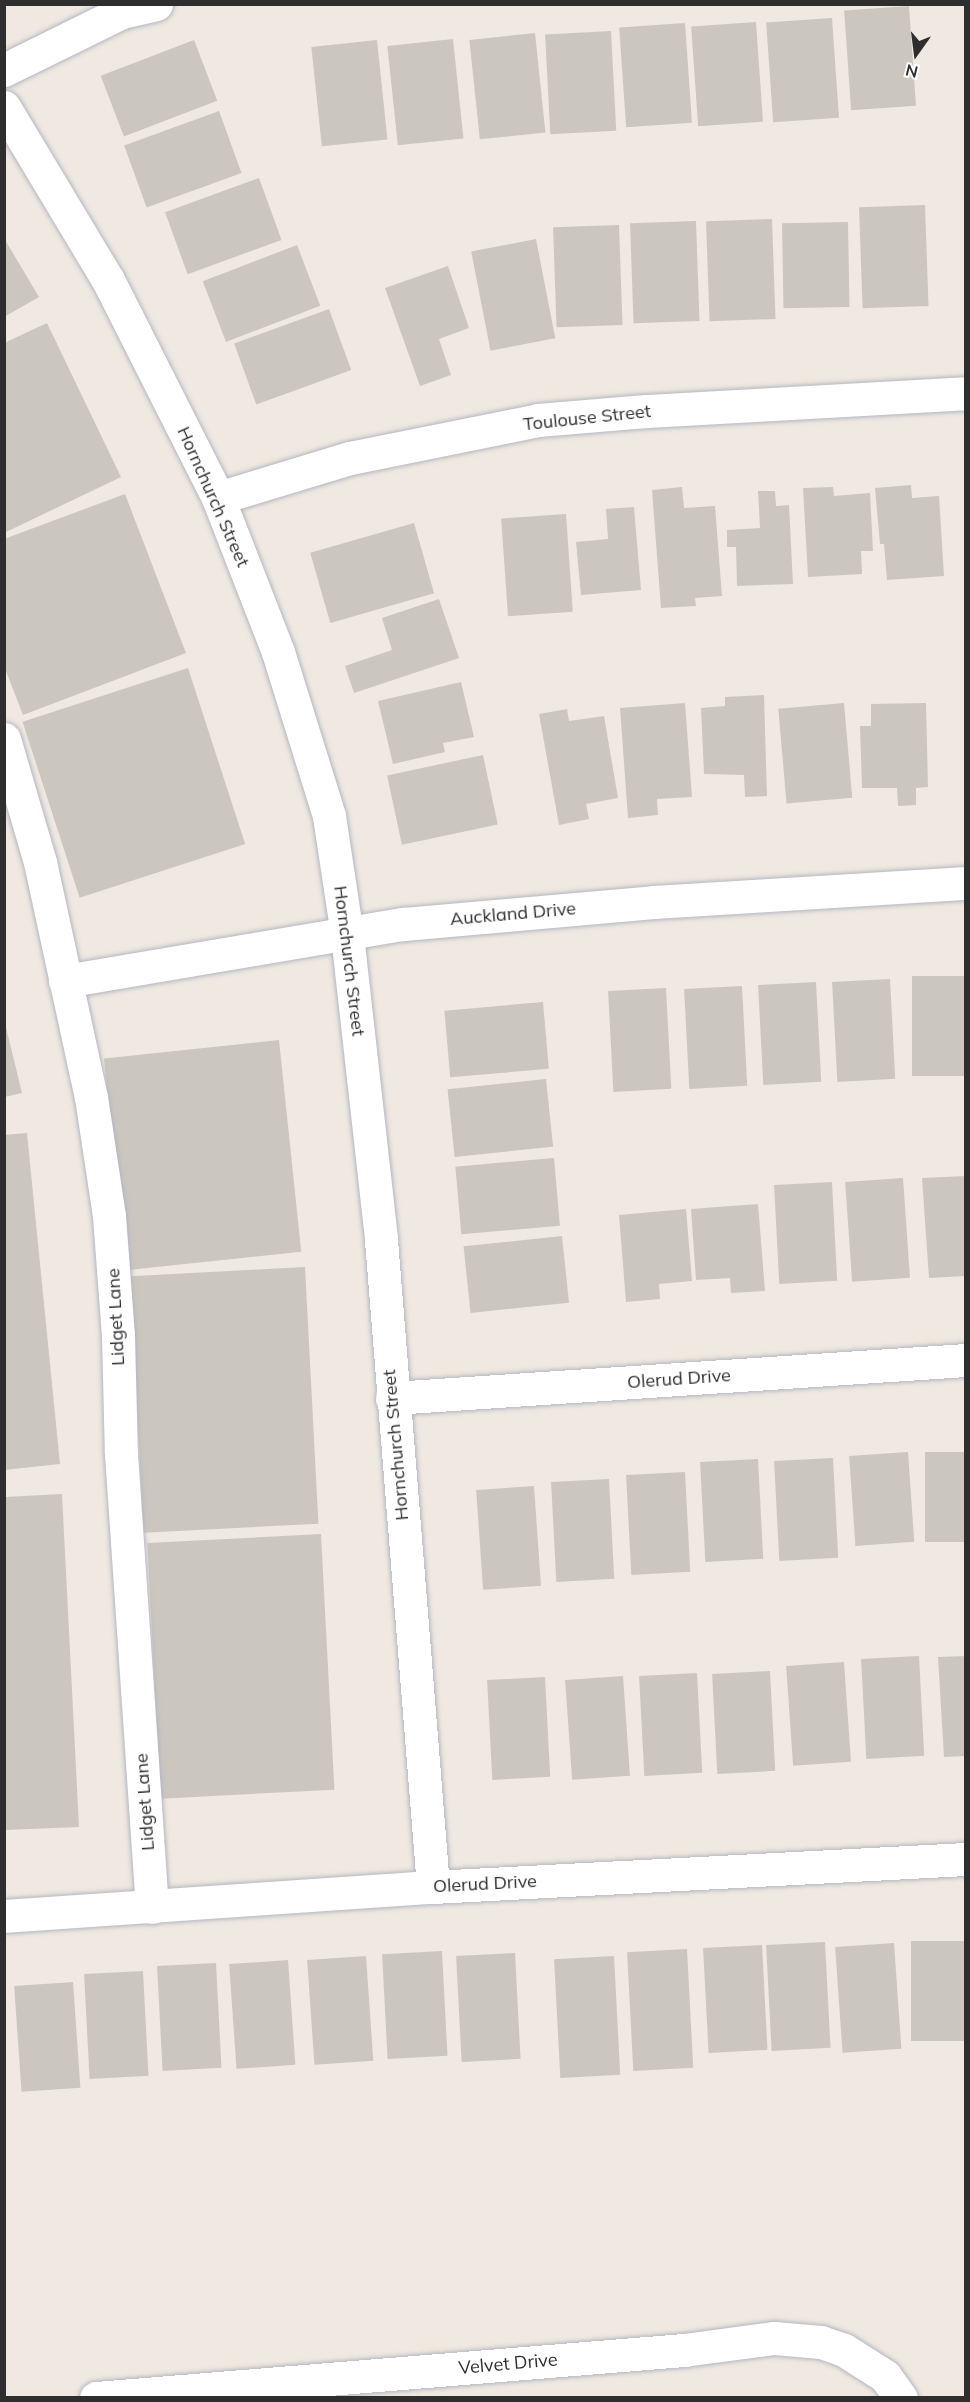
<!DOCTYPE html>
<style>
body{margin:0}
#map{position:relative;width:970px;height:2402px;overflow:hidden;background:#efe9e1;font-family:Mulish,sans-serif}
div>[style]{position:absolute}
.building>*{inset:0;background:#cbc7bf;transform-origin:0 0}
.roads{filter:drop-shadow(0 0 2px #b4b7c1) drop-shadow(0 0 2px #b4b7c1)}
.minor>*{height:33px;margin:-16.5px;padding:0 16.5px;transform-origin:16.5px;border-radius:16.5px;background:#fff}
span{translate:-50% -50%;white-space:nowrap;text-align:center;line-height:1.15;-webkit-text-stroke:5px #fff;paint-order:stroke}
.street-label{font-size:18px;color:#2e2e2e}
.frame{position:absolute;inset:0;border:6px solid #2e2e2e;pointer-events:none}
.north{position:absolute;left:886px;top:24px;width:60px;height:60px;-webkit-text-stroke:4px #fff;paint-order:stroke;rotate:194deg;font-size:16px;font-weight:700;line-height:24px;text-align:center;color:#2e2e2e}
.north::after{content:'';display:block;margin:auto;width:21px;height:27px;background:#2e2e2e;clip-path:polygon(50% 0,100% 100%,50% 72%,0 100%)}
</style>
<div id="map">
<div class="building">
<i style="left:909px;top:6px;width:100px;height:65px;rotate:86deg"></i>
<i style="left:832px;top:18px;width:100px;height:66px;rotate:86deg"></i>
<i style="left:756px;top:22px;width:100px;height:65px;rotate:86deg"></i>
<i style="left:685px;top:23px;width:100px;height:66px;rotate:86deg"></i>
<i style="left:611px;top:31px;width:100px;height:66px;rotate:87deg"></i>
<i style="left:535px;top:33px;width:100px;height:66px;rotate:84deg"></i>
<i style="left:453px;top:39px;width:100px;height:66px;rotate:84deg"></i>
<i style="left:194px;top:40px;width:65px;height:100px;rotate:69deg"></i>
<i style="left:377px;top:40px;width:100px;height:66px;rotate:84deg"></i>
<i style="left:219px;top:111px;width:66px;height:101px;rotate:70deg"></i>
<i style="left:259px;top:178px;width:66px;height:100px;rotate:70deg"></i>
<i style="left:925px;top:205px;width:101px;height:66px;rotate:88deg"></i>
<i style="left:772px;top:219px;width:100px;height:66px;rotate:88deg"></i>
<i style="left:696px;top:221px;width:100px;height:66px;rotate:88deg"></i>
<i style="left:848px;top:222px;width:85px;height:66px;rotate:89deg"></i>
<i style="left:619px;top:225px;width:100px;height:66px;rotate:88deg"></i>
<i style="clip-path:polygon(4px 238px,39px 297px,4px 317px)"></i>
<i style="left:536px;top:239px;width:101px;height:66px;rotate:79deg"></i>
<i style="left:297px;top:245px;width:65px;height:101px;rotate:69deg"></i>
<i style="clip-path:polygon(448px 266px,469px 328px,439px 339px,451px 375px,420px 386px,385px 288px)"></i>
<i style="left:329px;top:309px;width:65px;height:101px;rotate:70deg"></i>
<i style="clip-path:polygon(47px 323px,121px 477px,4px 533px,4px 343px)"></i>
<i style="clip-path:polygon(911px 485px,912px 498px,939px 496px,944px 576px,887px 580px,884px 544px,880px 544px,875px 488px)"></i>
<i style="clip-path:polygon(682px 487px,684px 508px,715px 506px,722px 596px,695px 598px,696px 606px,661px 608px,652px 490px)"></i>
<i style="clip-path:polygon(833px 487px,834px 496px,870px 493px,873px 551px,861px 551px,862px 574px,808px 577px,803px 488px)"></i>
<i style="clip-path:polygon(758px 491px,775px 491px,776px 506px,789px 505px,793px 584px,737px 586px,736px 547px,727px 547px,727px 530px,760px 528px)"></i>
<i style="clip-path:polygon(125px 494px,186px 653px,23px 715px,4px 666px,4px 539px)"></i>
<i style="clip-path:polygon(634px 507px,641px 590px,581px 595px,576px 542px,608px 539px,606px 509px)"></i>
<i style="left:566px;top:514px;width:98px;height:65px;rotate:86deg"></i>
<i style="left:414px;top:523px;width:73px;height:108px;rotate:74deg"></i>
<i style="clip-path:polygon(439px 599px,459px 658px,354px 693px,345px 666px,392px 650px,382px 618px)"></i>
<i style="left:188px;top:668px;width:185px;height:174px;rotate:72deg"></i>
<i style="clip-path:polygon(461px 682px,474px 737px,443px 743px,445px 752px,393px 764px,378px 701px)"></i>
<i style="clip-path:polygon(764px 695px,767px 796px,745px 797px,744px 775px,704px 774px,701px 708px,725px 706px,725px 697px)"></i>
<i style="clip-path:polygon(685px 703px,692px 797px,657px 799px,658px 815px,628px 818px,620px 708px)"></i>
<i style="left:844px;top:703px;width:95px;height:66px;rotate:85deg"></i>
<i style="clip-path:polygon(926px 703px,928px 787px,916px 788px,916px 805px,898px 806px,897px 788px,862px 788px,860px 726px,871px 726px,871px 704px)"></i>
<i style="clip-path:polygon(567px 709px,569px 721px,604px 716px,618px 798px,586px 804px,589px 819px,559px 825px,539px 714px)"></i>
<i style="left:483px;top:755px;width:71px;height:98px;rotate:78deg"></i>
<i style="left:966px;top:976px;width:100px;height:54px;rotate:90deg"></i>
<i style="left:890px;top:979px;width:100px;height:58px;rotate:87deg"></i>
<i style="left:816px;top:982px;width:100px;height:58px;rotate:87deg"></i>
<i style="left:742px;top:986px;width:100px;height:58px;rotate:87deg"></i>
<i style="left:666px;top:988px;width:101px;height:58px;rotate:87deg"></i>
<i style="left:543px;top:1002px;width:67px;height:99px;rotate:85deg"></i>
<i style="clip-path:polygon(4px 1019px,22px 1093px,4px 1097px)"></i>
<i style="left:279px;top:1040px;width:213px;height:176px;rotate:84deg"></i>
<i style="left:546px;top:1079px;width:68px;height:99px;rotate:84deg"></i>
<i style="clip-path:polygon(27px 1133px,60px 1464px,4px 1470px,4px 1135px)"></i>
<i style="left:554px;top:1158px;width:68px;height:99px;rotate:85deg"></i>
<i style="clip-path:polygon(966px 1176px,966px 1276px,929px 1278px,922px 1178px)"></i>
<i style="left:903px;top:1178px;width:100px;height:58px;rotate:86deg"></i>
<i style="left:832px;top:1182px;width:99px;height:58px;rotate:87deg"></i>
<i style="clip-path:polygon(758px 1204px,765px 1291px,731px 1293px,730px 1278px,696px 1280px,691px 1209px)"></i>
<i style="clip-path:polygon(686px 1209px,692px 1281px,659px 1284px,660px 1299px,626px 1302px,619px 1215px)"></i>
<i style="left:562px;top:1236px;width:67px;height:99px;rotate:84deg"></i>
<i style="left:305px;top:1267px;width:257px;height:175px;rotate:87deg"></i>
<i style="left:908px;top:1452px;width:90px;height:59px;rotate:86deg"></i>
<i style="left:966px;top:1452px;width:90px;height:41px;rotate:90deg"></i>
<i style="left:833px;top:1458px;width:100px;height:59px;rotate:87deg"></i>
<i style="left:758px;top:1459px;width:100px;height:58px;rotate:87deg"></i>
<i style="left:685px;top:1472px;width:100px;height:59px;rotate:87deg"></i>
<i style="left:609px;top:1479px;width:100px;height:58px;rotate:87deg"></i>
<i style="left:534px;top:1486px;width:100px;height:58px;rotate:86deg"></i>
<i style="clip-path:polygon(62px 1494px,79px 1827px,5px 1830px,5px 1497px)"></i>
<i style="left:321px;top:1534px;width:256px;height:174px;rotate:87deg"></i>
<i style="left:919px;top:1656px;width:100px;height:58px;rotate:87deg"></i>
<i style="clip-path:polygon(966px 1656px,966px 1756px,944px 1757px,938px 1657px)"></i>
<i style="left:844px;top:1662px;width:100px;height:58px;rotate:86deg"></i>
<i style="left:770px;top:1671px;width:100px;height:58px;rotate:87deg"></i>
<i style="left:697px;top:1673px;width:100px;height:58px;rotate:87deg"></i>
<i style="left:623px;top:1676px;width:100px;height:58px;rotate:86deg"></i>
<i style="left:545px;top:1677px;width:100px;height:58px;rotate:87deg"></i>
<i style="left:966px;top:1941px;width:100px;height:55px;rotate:90deg"></i>
<i style="left:825px;top:1942px;width:106px;height:59px;rotate:87deg"></i>
<i style="left:894px;top:1943px;width:106px;height:59px;rotate:86deg"></i>
<i style="left:762px;top:1945px;width:105px;height:59px;rotate:87deg"></i>
<i style="left:687px;top:1949px;width:119px;height:60px;rotate:87deg"></i>
<i style="left:442px;top:1951px;width:105px;height:60px;rotate:87deg"></i>
<i style="left:515px;top:1953px;width:106px;height:59px;rotate:87deg"></i>
<i style="left:366px;top:1956px;width:105px;height:59px;rotate:86deg"></i>
<i style="left:614px;top:1956px;width:119px;height:60px;rotate:87deg"></i>
<i style="left:288px;top:1960px;width:105px;height:59px;rotate:86deg"></i>
<i style="left:216px;top:1963px;width:105px;height:59px;rotate:87deg"></i>
<i style="left:143px;top:1971px;width:105px;height:59px;rotate:87deg"></i>
<i style="left:73px;top:1982px;width:106px;height:59px;rotate:86deg"></i>
</div>
<div class="roads">
<div class="minor">
<i style="left:4px;top:70px;width:131px;rotate:-26.2deg"></i>
<i style="left:122px;top:12px;width:35px;rotate:-13deg"></i>
<i style="left:4px;top:107px;width:202px;rotate:59deg"></i>
<i style="left:108px;top:280px;width:244px;rotate:63.2deg"></i>
<i style="left:218px;top:498px;width:165px;rotate:68.7deg"></i>
<i style="left:278px;top:652px;width:172px;rotate:72.7deg"></i>
<i style="left:329px;top:816px;width:120px;rotate:81.4deg"></i>
<i style="left:347px;top:935px;width:307px;rotate:83.6deg"></i>
<i style="left:381px;top:1240px;width:649px;rotate:85.4deg"></i>
<i style="left:218px;top:498px;width:138px;rotate:-16.9deg"></i>
<i style="left:350px;top:458px;width:192px;rotate:-11.4deg"></i>
<i style="left:538px;top:420px;width:108px;rotate:-4.8deg"></i>
<i style="left:646px;top:411px;width:321px;rotate:-3.2deg"></i>
<i style="left:4px;top:739px;width:128px;rotate:73.7deg"></i>
<i style="left:40px;top:862px;width:240px;rotate:77.8deg"></i>
<i style="left:91px;top:1097px;width:120px;rotate:81.4deg"></i>
<i style="left:109px;top:1216px;width:119px;rotate:85.7deg"></i>
<i style="left:118px;top:1335px;width:119px;rotate:88.6deg"></i>
<i style="left:121px;top:1454px;width:454px;rotate:86.1deg"></i>
<i style="left:65px;top:981px;width:343px;rotate:-9.6deg"></i>
<i style="left:403px;top:924px;width:252px;rotate:-5deg"></i>
<i style="left:654px;top:902px;width:313px;rotate:-3.5deg"></i>
<i style="left:392px;top:1398px;width:575px;rotate:-3.79deg"></i>
<i style="left:4px;top:1916px;width:430px;rotate:-3.9deg"></i>
<i style="left:433px;top:1887px;width:534px;rotate:-3.01deg"></i>
<i style="left:96px;top:2398px;width:590px;rotate:-4.67deg"></i>
<i style="left:684px;top:2350px;width:91px;rotate:-7.6deg"></i>
<i style="left:774px;top:2338px;width:47px;rotate:4.9deg"></i>
<i style="left:821px;top:2342px;width:24px;rotate:19deg"></i>
<i style="left:844px;top:2350px;width:49px;rotate:32.4deg"></i>
<i style="left:885px;top:2376px;width:27px;rotate:54deg"></i>
</div>
</div>
<div class="street-label">
<span style="left:587px;top:418px;rotate:-6deg">Toulouse Street</span>
<span style="left:213px;top:497px;rotate:66deg">Hornchurch Street</span>
<span style="left:513px;top:914px;rotate:-5deg">Auckland Drive</span>
<span style="left:349px;top:961px;rotate:83deg">Hornchurch Street</span>
<span style="left:116px;top:1317px;rotate:-93deg">Lidget Lane</span>
<span style="left:679px;top:1379px;rotate:-4deg">Olerud Drive</span>
<span style="left:396px;top:1445px;rotate:-95deg">Hornchurch Street</span>
<span style="left:145px;top:1802px;rotate:-94deg">Lidget Lane</span>
<span style="left:485px;top:1884px;rotate:-3deg">Olerud Drive</span>
<span style="left:508px;top:2364px;rotate:-5deg">Velvet Drive</span>
</div>
<div class="frame"></div>
<div class="north">N</div>
</div>
